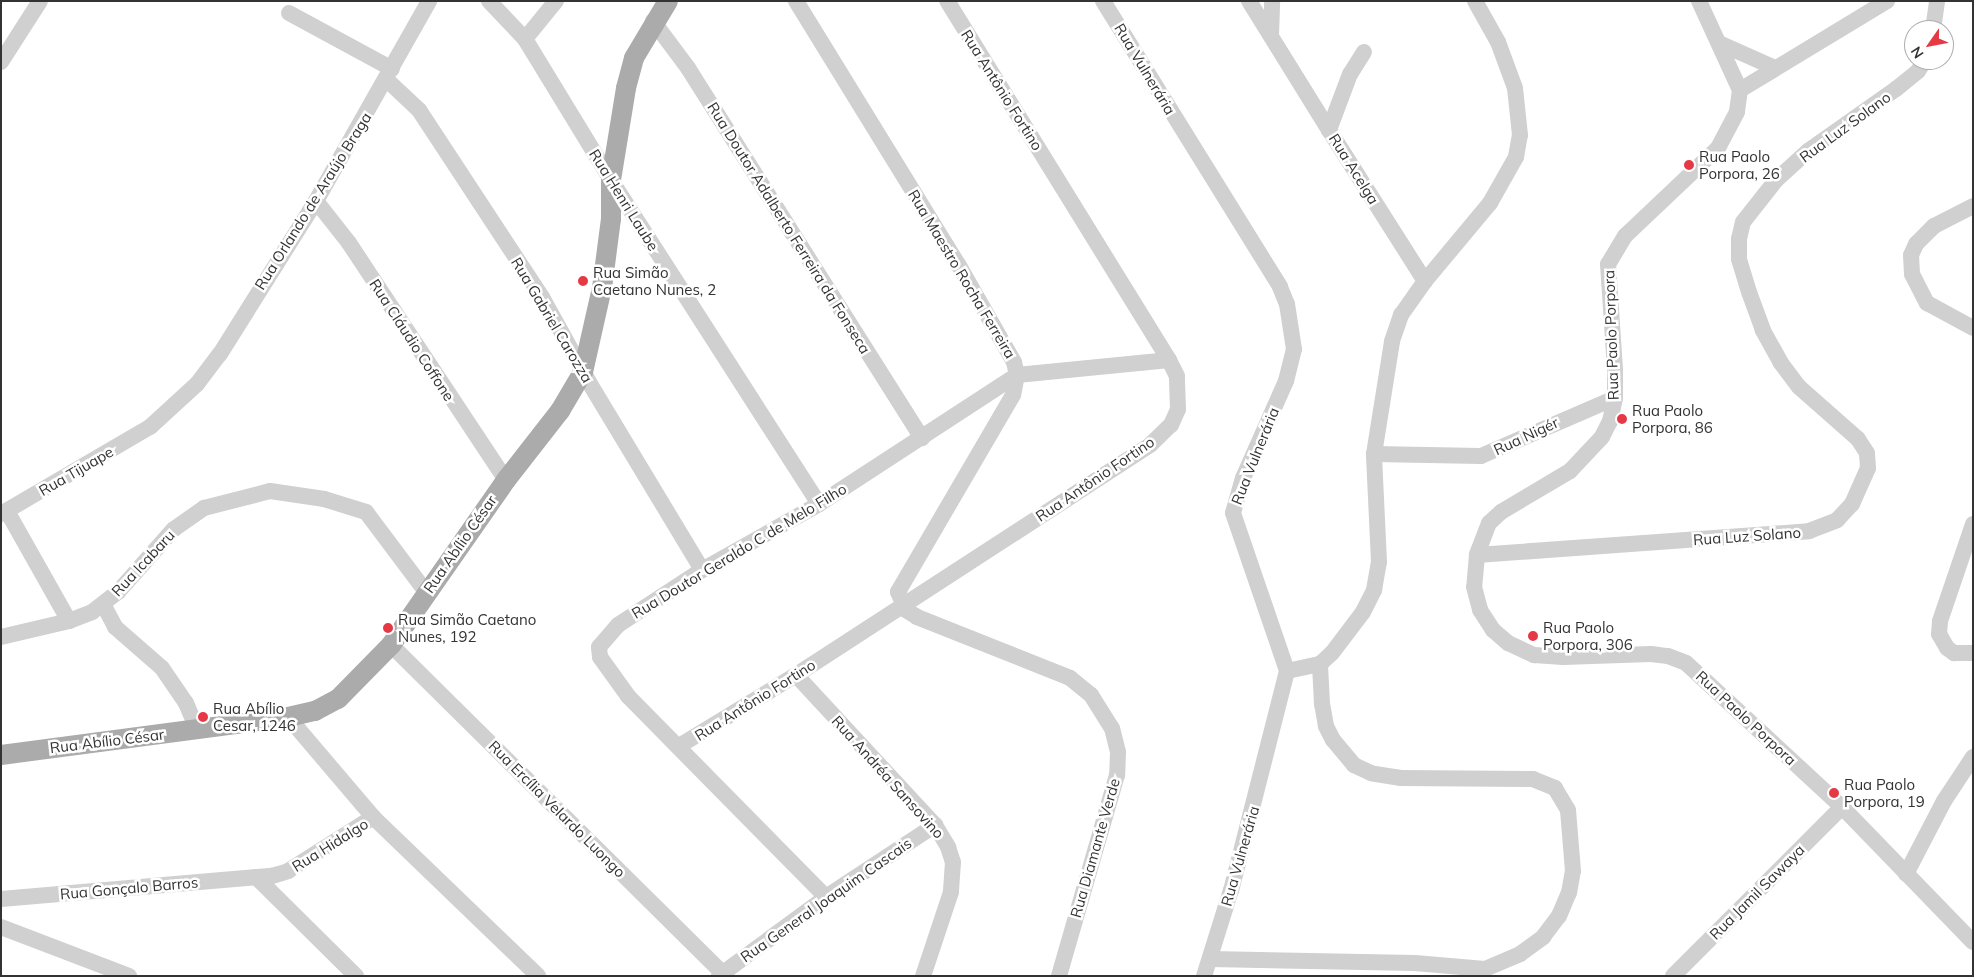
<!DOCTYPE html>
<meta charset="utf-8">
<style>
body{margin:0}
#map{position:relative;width:1974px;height:977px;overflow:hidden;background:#fff;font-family:Mulish,sans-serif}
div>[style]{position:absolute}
.minor>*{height:16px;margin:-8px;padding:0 8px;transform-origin:8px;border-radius:8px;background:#d0d0d0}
.major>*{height:20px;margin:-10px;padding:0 10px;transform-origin:10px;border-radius:10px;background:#ababab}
.dots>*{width:14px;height:14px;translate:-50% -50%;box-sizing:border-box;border:2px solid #fff;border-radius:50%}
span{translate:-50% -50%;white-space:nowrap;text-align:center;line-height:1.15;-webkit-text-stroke:5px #fff;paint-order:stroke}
.street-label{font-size:15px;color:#333}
.poi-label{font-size:15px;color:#333}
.left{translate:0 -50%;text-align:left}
.frame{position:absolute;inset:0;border:2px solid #333;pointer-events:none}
.north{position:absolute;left:1904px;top:20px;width:50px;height:50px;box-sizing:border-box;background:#fff;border:1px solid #adadad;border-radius:50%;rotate:237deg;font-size:14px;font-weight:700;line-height:20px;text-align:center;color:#333}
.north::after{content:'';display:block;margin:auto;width:18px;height:22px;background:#e63946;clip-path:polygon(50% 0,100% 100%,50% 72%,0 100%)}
</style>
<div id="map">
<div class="minor">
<i style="left:489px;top:1px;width:52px;rotate:46.5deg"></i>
<i style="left:525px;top:39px;width:165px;rotate:58.6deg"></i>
<i style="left:611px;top:180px;width:385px;rotate:57.3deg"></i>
<i style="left:796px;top:1px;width:309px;rotate:58.4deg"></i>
<i style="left:958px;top:264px;width:113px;rotate:60.3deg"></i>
<i style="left:1014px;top:362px;width:13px;rotate:77deg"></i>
<i style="left:1017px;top:375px;width:20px;rotate:101deg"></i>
<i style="left:1013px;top:395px;width:228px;rotate:120.3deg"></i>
<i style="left:898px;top:592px;width:20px;rotate:66deg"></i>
<i style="left:906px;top:610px;width:13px;rotate:32deg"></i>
<i style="left:917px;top:617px;width:165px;rotate:21.7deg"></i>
<i style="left:1070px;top:678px;width:27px;rotate:39deg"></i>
<i style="left:1091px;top:695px;width:39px;rotate:58deg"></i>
<i style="left:1112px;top:728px;width:25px;rotate:76deg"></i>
<i style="left:1118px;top:752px;width:23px;rotate:92deg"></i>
<i style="left:1117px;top:775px;width:209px;rotate:106.1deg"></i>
<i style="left:1103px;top:1px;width:336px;rotate:58.2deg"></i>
<i style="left:1280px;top:287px;width:18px;rotate:68deg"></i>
<i style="left:1287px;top:304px;width:46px;rotate:81.2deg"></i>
<i style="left:1294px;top:349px;width:33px;rotate:104deg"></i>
<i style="left:1286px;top:381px;width:106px;rotate:113.9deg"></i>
<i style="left:1243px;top:478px;width:36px;rotate:106deg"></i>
<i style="left:1233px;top:513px;width:167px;rotate:71.1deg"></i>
<i style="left:1287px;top:671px;width:226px;rotate:104.3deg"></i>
<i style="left:1231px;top:890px;width:90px;rotate:107.4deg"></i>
<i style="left:1249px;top:1px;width:152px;rotate:58.2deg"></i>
<i style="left:1699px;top:1px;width:98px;rotate:65.3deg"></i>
<i style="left:1740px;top:90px;width:22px;rotate:98deg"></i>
<i style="left:1737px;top:112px;width:41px;rotate:117.8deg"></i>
<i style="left:1718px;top:148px;width:128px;rotate:136.6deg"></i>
<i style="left:1625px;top:236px;width:33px;rotate:121deg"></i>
<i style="left:1608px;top:264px;width:106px;rotate:86.2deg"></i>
<i style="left:1615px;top:370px;width:28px;rotate:90deg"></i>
<i style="left:1615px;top:398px;width:24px;rotate:102deg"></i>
<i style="left:1610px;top:421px;width:18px;rotate:117deg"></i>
<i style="left:1602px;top:437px;width:47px;rotate:133.3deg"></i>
<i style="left:1570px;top:471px;width:80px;rotate:149.3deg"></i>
<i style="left:1501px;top:512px;width:16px;rotate:137deg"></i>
<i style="left:1489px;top:523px;width:34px;rotate:111deg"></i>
<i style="left:1477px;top:555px;width:32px;rotate:95deg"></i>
<i style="left:1474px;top:587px;width:24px;rotate:75deg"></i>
<i style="left:1480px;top:610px;width:24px;rotate:57deg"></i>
<i style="left:1493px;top:630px;width:20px;rotate:41deg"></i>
<i style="left:1508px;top:643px;width:29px;rotate:25deg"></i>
<i style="left:1534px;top:655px;width:29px;rotate:4deg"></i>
<i style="left:1563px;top:657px;width:88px;rotate:-2deg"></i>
<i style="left:1651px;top:654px;width:17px;rotate:7deg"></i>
<i style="left:1668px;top:656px;width:19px;rotate:21deg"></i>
<i style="left:1686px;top:663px;width:212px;rotate:42.7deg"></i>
<i style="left:1842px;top:807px;width:188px;rotate:45.9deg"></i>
<i style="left:289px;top:13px;width:117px;rotate:28.5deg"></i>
<i style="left:653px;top:21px;width:59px;rotate:53.3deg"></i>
<i style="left:688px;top:68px;width:438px;rotate:57.7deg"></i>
<i style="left:1933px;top:30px;width:29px;rotate:-82deg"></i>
<i style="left:1271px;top:35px;width:34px;rotate:-88deg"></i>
<i style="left:525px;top:39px;width:49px;rotate:-50.8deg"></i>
<i style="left:1719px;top:43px;width:59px;rotate:24deg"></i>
<i style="left:1364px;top:52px;width:26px;rotate:122deg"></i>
<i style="left:1350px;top:74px;width:60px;rotate:110.6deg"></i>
<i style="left:1329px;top:130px;width:179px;rotate:57.6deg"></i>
<i style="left:1px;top:62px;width:72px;rotate:-57.4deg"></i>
<i style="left:387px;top:80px;width:44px;rotate:43.2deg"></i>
<i style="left:419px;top:110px;width:224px;rotate:56.7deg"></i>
<i style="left:542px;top:297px;width:99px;rotate:61.1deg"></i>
<i style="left:590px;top:384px;width:217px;rotate:58.9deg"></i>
<i style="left:1740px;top:90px;width:172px;rotate:-31.2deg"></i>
<i style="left:316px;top:201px;width:53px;rotate:51.8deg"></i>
<i style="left:349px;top:243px;width:284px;rotate:56.5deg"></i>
<i style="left:1973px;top:206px;width:44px;rotate:152.9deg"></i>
<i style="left:1934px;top:226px;width:25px;rotate:135deg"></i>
<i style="left:1916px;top:244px;width:12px;rotate:114deg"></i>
<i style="left:1911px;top:255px;width:19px;rotate:87deg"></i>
<i style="left:1912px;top:274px;width:33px;rotate:63deg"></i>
<i style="left:1927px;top:303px;width:52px;rotate:28.5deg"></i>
<i style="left:1374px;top:454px;width:107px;rotate:1.1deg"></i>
<i style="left:1481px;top:456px;width:146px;rotate:-23.4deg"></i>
<i style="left:7px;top:511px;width:126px;rotate:60.6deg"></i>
<i style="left:69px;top:621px;width:25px;rotate:-21deg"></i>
<i style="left:92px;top:612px;width:33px;rotate:-38deg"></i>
<i style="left:118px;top:592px;width:84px;rotate:-48.4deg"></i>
<i style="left:174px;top:529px;width:37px;rotate:-35deg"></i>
<i style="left:204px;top:508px;width:68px;rotate:-14.4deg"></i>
<i style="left:270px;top:491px;width:55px;rotate:8.4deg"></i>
<i style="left:324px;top:499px;width:44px;rotate:17.2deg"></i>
<i style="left:366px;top:512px;width:100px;rotate:53.1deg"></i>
<i style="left:1px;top:514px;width:173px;rotate:-30.3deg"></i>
<i style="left:150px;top:427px;width:64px;rotate:-42.5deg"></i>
<i style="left:197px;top:384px;width:38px;rotate:-53deg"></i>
<i style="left:220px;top:354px;width:181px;rotate:-57.9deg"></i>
<i style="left:316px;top:201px;width:230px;rotate:-60.5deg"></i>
<i style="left:1973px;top:524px;width:102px;rotate:108.8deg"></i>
<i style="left:1940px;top:621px;width:13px;rotate:94deg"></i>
<i style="left:1939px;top:634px;width:16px;rotate:60deg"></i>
<i style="left:1947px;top:648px;width:9px;rotate:36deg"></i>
<i style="left:1954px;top:653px;width:19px"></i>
<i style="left:1477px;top:555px;width:333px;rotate:-4.1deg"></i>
<i style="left:1809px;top:531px;width:30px;rotate:-21deg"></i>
<i style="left:1837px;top:520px;width:22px;rotate:-47deg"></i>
<i style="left:1852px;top:504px;width:39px;rotate:-66deg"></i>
<i style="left:1868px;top:468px;width:15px;rotate:-94deg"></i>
<i style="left:1867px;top:453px;width:17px;rotate:-123deg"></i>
<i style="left:1858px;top:439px;width:79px;rotate:-138.6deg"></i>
<i style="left:1799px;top:387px;width:30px;rotate:-127deg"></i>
<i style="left:1781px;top:363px;width:38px;rotate:-119deg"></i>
<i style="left:1763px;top:330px;width:40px;rotate:-110.2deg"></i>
<i style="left:1749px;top:292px;width:34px;rotate:-107deg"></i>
<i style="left:1739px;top:259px;width:20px;rotate:-90deg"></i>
<i style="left:1739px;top:239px;width:17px;rotate:-77deg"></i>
<i style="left:1743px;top:222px;width:53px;rotate:-51.8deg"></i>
<i style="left:1776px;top:180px;width:43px;rotate:-42.2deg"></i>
<i style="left:1808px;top:151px;width:108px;rotate:-35.2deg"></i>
<i style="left:1896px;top:89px;width:28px;rotate:-39deg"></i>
<i style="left:1918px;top:71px;width:13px;rotate:-58deg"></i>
<i style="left:103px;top:604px;width:26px;rotate:62deg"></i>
<i style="left:115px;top:627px;width:62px;rotate:41.1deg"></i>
<i style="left:162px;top:668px;width:42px;rotate:55.6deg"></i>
<i style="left:186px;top:703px;width:28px;rotate:67deg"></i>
<i style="left:1px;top:637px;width:70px;rotate:-13.2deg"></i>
<i style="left:391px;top:645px;width:467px;rotate:44.7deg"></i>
<i style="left:1287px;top:671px;width:34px;rotate:-12deg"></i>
<i style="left:1320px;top:664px;width:16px;rotate:-43deg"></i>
<i style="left:1332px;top:653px;width:51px;rotate:-52.9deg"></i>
<i style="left:1363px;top:612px;width:25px;rotate:-63deg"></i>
<i style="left:1374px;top:590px;width:28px;rotate:-80deg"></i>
<i style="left:1379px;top:562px;width:108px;rotate:-92.7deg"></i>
<i style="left:1374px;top:454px;width:114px;rotate:-80.9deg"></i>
<i style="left:1392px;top:341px;width:28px;rotate:-71deg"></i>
<i style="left:1401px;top:315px;width:42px;rotate:-54.8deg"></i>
<i style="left:1425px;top:281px;width:102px;rotate:-50.2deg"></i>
<i style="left:1490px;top:203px;width:53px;rotate:-60.5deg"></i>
<i style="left:1516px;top:157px;width:22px;rotate:-80deg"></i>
<i style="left:1520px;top:135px;width:47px;rotate:-96.1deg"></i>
<i style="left:1515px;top:88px;width:49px;rotate:-110.3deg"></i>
<i style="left:1498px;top:42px;width:47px;rotate:-119.3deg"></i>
<i style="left:796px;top:675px;width:205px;rotate:47.2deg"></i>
<i style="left:935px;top:825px;width:26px;rotate:59deg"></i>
<i style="left:948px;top:847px;width:16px;rotate:72deg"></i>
<i style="left:953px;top:862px;width:30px;rotate:94deg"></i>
<i style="left:951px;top:892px;width:89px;rotate:108.4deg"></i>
<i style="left:288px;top:717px;width:131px;rotate:49.6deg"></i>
<i style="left:373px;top:817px;width:229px;rotate:43.9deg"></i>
<i style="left:679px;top:746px;width:137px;rotate:-31.3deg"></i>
<i style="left:796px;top:675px;width:422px;rotate:-33deg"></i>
<i style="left:1150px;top:445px;width:29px;rotate:-44deg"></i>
<i style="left:1171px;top:425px;width:17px;rotate:-66deg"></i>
<i style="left:1178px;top:409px;width:33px;rotate:-92deg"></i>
<i style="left:1177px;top:376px;width:18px;rotate:-117deg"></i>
<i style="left:1169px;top:360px;width:422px;rotate:-121.7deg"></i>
<i style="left:1906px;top:874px;width:82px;rotate:-62.5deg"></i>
<i style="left:1944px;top:801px;width:53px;rotate:-56.6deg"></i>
<i style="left:256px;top:877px;width:141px;rotate:44.7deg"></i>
<i style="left:826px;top:897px;width:282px;rotate:-134.6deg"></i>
<i style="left:628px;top:696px;width:48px;rotate:-125.7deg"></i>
<i style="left:600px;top:657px;width:10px;rotate:-96deg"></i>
<i style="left:599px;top:647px;width:29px;rotate:-49deg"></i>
<i style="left:618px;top:625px;width:100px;rotate:-33.2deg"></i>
<i style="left:702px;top:570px;width:134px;rotate:-29.4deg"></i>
<i style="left:819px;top:504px;width:236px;rotate:-33.1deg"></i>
<i style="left:1017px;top:375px;width:153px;rotate:-5.6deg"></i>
<i style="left:1px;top:899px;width:272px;rotate:-4.9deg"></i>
<i style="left:272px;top:876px;width:17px;rotate:-17deg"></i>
<i style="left:288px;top:871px;width:101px;rotate:-32.4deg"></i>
<i style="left:1px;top:927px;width:137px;rotate:20.9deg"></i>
<i style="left:1210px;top:959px;width:205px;rotate:1.1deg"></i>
<i style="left:1415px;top:963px;width:70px;rotate:4.9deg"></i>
<i style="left:1485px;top:969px;width:38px;rotate:-23deg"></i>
<i style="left:1520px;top:954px;width:29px;rotate:-36deg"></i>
<i style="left:1543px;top:937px;width:26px;rotate:-53deg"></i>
<i style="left:1559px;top:916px;width:25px;rotate:-67deg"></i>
<i style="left:1569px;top:893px;width:22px;rotate:-80deg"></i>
<i style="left:1573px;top:871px;width:61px;rotate:-94.7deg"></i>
<i style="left:1568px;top:810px;width:26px;rotate:-121deg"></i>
<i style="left:1555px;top:788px;width:24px;rotate:-158deg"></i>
<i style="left:1533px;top:779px;width:132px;rotate:-179.6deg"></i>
<i style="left:1401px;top:778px;width:30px;rotate:-171deg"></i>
<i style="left:1371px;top:773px;width:19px;rotate:-155deg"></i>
<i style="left:1354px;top:765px;width:33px;rotate:-130deg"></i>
<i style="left:1333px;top:740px;width:16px;rotate:-117deg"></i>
<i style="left:1326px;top:726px;width:22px;rotate:-100deg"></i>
<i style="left:1322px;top:704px;width:40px;rotate:-92.9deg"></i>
<i style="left:719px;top:976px;width:133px;rotate:-36.4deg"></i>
<i style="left:826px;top:897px;width:131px;rotate:-33.4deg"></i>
<i style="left:1673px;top:976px;width:239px;rotate:-45deg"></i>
</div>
<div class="major">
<i style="left:1px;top:755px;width:290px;rotate:-7.5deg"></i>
<i style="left:288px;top:717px;width:28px;rotate:-13deg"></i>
<i style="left:315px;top:711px;width:26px;rotate:-28deg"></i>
<i style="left:338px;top:699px;width:76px;rotate:-45.5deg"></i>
<i style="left:391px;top:645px;width:201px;rotate:-55.1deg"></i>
<i style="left:506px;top:480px;width:88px;rotate:-52deg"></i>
<i style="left:560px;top:411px;width:45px;rotate:-59.5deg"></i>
<i style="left:583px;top:372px;width:86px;rotate:-77.3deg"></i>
<i style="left:602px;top:288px;width:70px;rotate:-82.6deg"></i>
<i style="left:611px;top:219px;width:39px;rotate:-90deg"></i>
<i style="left:611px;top:180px;width:93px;rotate:-80.7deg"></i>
<i style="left:626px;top:88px;width:31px;rotate:-75deg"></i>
<i style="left:634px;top:58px;width:66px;rotate:-59.2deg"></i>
</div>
<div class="dots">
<i style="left:1689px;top:165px;background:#e63946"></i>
<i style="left:583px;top:281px;background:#e63946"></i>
<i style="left:1622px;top:419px;background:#e63946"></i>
<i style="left:388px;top:628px;background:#e63946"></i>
<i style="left:1533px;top:636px;background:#e63946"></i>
<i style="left:203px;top:717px;background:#e63946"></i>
<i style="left:1834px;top:793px;background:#e63946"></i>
</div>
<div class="street-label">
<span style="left:1145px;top:69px;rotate:59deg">Rua Vulnerária</span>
<span style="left:1002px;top:90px;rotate:58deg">Rua Antônio Fortino</span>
<span style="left:1845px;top:127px;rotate:-36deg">Rua Luz Solano</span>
<span style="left:1354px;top:169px;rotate:58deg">Rua Acelga</span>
<span style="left:624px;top:200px;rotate:58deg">Rua Henri Laube</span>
<span style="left:313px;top:201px;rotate:-58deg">Rua Orlando de Araújo Braga</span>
<span style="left:789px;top:228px;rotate:58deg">Rua Doutor Adalberto Ferreira da Fonseca</span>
<span style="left:962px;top:274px;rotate:59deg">Rua Maestro Rocha Ferreira</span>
<span style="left:552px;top:320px;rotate:59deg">Rua Gabriel Carozza</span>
<span style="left:1611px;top:335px;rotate:-92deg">Rua Paolo Porpora</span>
<span style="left:412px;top:340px;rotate:57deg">Rua Cláudio Coffone</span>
<span style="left:1526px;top:436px;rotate:-25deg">Rua Nigér</span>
<span style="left:1255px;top:456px;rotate:-68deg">Rua Vulnerária</span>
<span style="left:76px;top:471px;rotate:-30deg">Rua Tijuape</span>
<span style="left:1095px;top:479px;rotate:-34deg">Rua Antônio Fortino</span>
<span style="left:1747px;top:536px;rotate:-4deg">Rua Luz Solano</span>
<span style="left:460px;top:544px;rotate:-55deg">Rua Abílio César</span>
<span style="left:739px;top:551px;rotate:-31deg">Rua Doutor Geraldo C de Melo Filho</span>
<span style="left:143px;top:563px;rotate:-47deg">Rua Icabaru</span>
<span style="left:755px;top:700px;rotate:-32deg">Rua Antônio Fortino</span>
<span style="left:1746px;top:718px;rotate:43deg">Rua Paolo Porpora</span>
<span style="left:107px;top:741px;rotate:-7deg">Rua Abílio César</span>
<span style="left:888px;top:777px;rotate:48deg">Rua Andréa Sansovino</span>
<span style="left:557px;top:809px;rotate:45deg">Rua Ercília Velardo Luongo</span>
<span style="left:330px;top:845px;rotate:-32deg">Rua Hidalgo</span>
<span style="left:1095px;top:848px;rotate:-74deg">Rua Diamante Verde</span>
<span style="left:1240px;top:856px;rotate:-74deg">Rua Vulnerária</span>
<span style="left:129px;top:888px;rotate:-5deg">Rua Gonçalo Barros</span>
<span style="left:1757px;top:892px;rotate:-45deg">Rua Jamil Sawaya</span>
<span style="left:826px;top:900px;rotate:-35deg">Rua General Joaquim Cascais</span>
</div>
<div class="poi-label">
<span class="left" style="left:1699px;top:165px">Rua Paolo<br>Porpora, 26</span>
<span class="left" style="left:593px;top:281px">Rua Simão<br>Caetano Nunes, 2</span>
<span class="left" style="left:1632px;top:419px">Rua Paolo<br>Porpora, 86</span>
<span class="left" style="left:398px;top:628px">Rua Simão Caetano<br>Nunes, 192</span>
<span class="left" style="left:1543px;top:636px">Rua Paolo<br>Porpora, 306</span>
<span class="left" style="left:213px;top:717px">Rua Abílio<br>Cesar, 1246</span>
<span class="left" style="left:1844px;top:793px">Rua Paolo<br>Porpora, 19</span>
</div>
<div class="frame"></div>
<div class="north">N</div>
</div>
